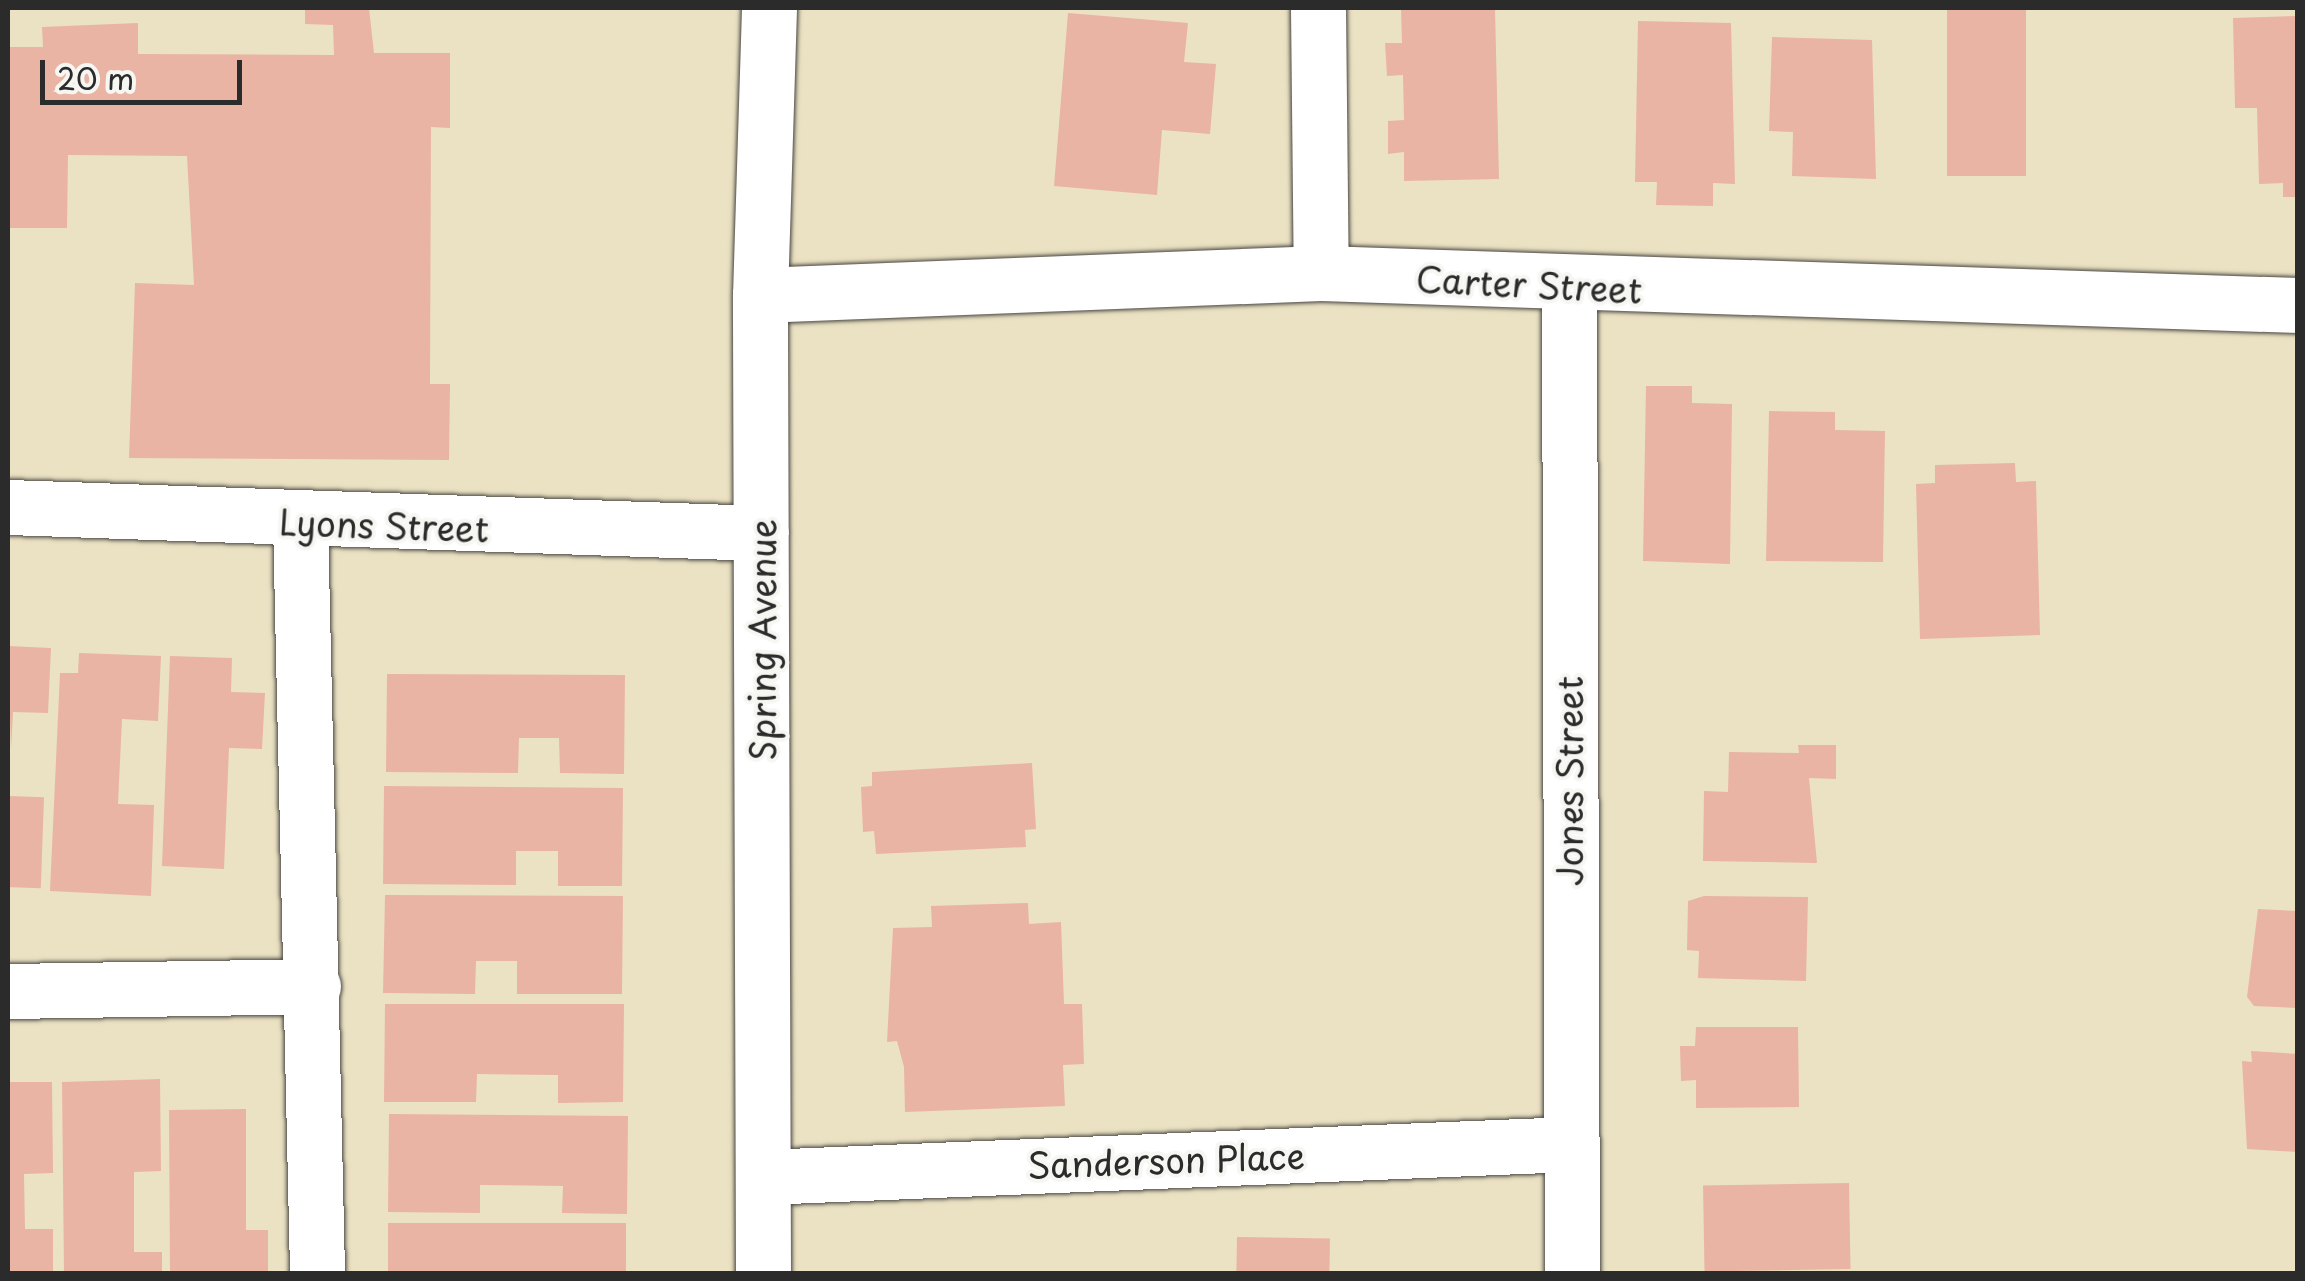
<!DOCTYPE html>
<style>
body{margin:0}
#map{position:relative;width:2305px;height:1281px;overflow:hidden;background:#ebe2c3;font-family:"Playpen Sans",sans-serif}
div>[style]{position:absolute}
.building>*{inset:0;background:#e9b4a3;transform-origin:0 0}
.roads{filter:drop-shadow(0 0 2px #484642) drop-shadow(0 0 2px #484642)}
.minor>*{height:55px;margin:-27.5px;padding:0 27.5px;transform-origin:27.5px;border-radius:27.5px;background:#fff}
span{translate:-50% -50%;white-space:nowrap;text-align:center;line-height:1.15;-webkit-text-stroke:8px #f6f6f2;paint-order:stroke}
.street-label{font-size:35px;color:#2b2b2b}
.frame{position:absolute;inset:0;border:10px solid #2b2b2b;pointer-events:none}
.scale{position:absolute;left:40px;top:60px;width:202px;height:45px;box-sizing:border-box;border:5px solid #2b2b2b;border-top:0;padding-left:12px;font-size:30px;line-height:35px;white-space:nowrap;color:#2b2b2b;-webkit-text-stroke:8px #f6f6f2;paint-order:stroke}
</style>
<div id="map">
<div class="building">
<i style="clip-path:polygon(305px 8px,369px 8px,374px 53px,450px 53px,450px 128px,431px 127px,430px 384px,450px 384px,449px 460px,129px 458px,135px 283px,194px 285px,187px 156px,68px 155px,67px 228px,8px 228px,8px 47px,43px 47px,42px 27px,138px 23px,138px 54px,334px 55px,333px 25px,305px 24px)"></i>
<i style="clip-path:polygon(1401px 8px,1495px 8px,1499px 179px,1404px 181px,1404px 152px,1388px 154px,1388px 121px,1404px 120px,1403px 75px,1387px 76px,1385px 43px,1402px 43px)"></i>
<i style="left:1947px;top:8px;width:79px;height:168px"></i>
<i style="clip-path:polygon(1068px 13px,1188px 23px,1184px 62px,1216px 64px,1210px 134px,1162px 130px,1157px 195px,1054px 186px)"></i>
<i style="clip-path:polygon(2298px 16px,2298px 197px,2283px 197px,2283px 183px,2259px 184px,2257px 108px,2235px 108px,2233px 18px)"></i>
<i style="clip-path:polygon(1638px 21px,1731px 23px,1735px 184px,1713px 183px,1713px 206px,1656px 205px,1657px 182px,1635px 182px)"></i>
<i style="clip-path:polygon(1772px 37px,1872px 40px,1876px 179px,1792px 176px,1793px 132px,1769px 131px)"></i>
<i style="clip-path:polygon(1646px 386px,1692px 386px,1692px 403px,1732px 404px,1730px 564px,1643px 561px)"></i>
<i style="clip-path:polygon(1769px 411px,1835px 412px,1835px 430px,1885px 431px,1883px 562px,1766px 561px)"></i>
<i style="clip-path:polygon(2015px 463px,2016px 482px,2036px 481px,2040px 635px,1920px 639px,1916px 484px,1935px 483px,1935px 465px)"></i>
<i style="clip-path:polygon(8px 646px,51px 648px,48px 713px,13px 712px,11px 750px)"></i>
<i style="clip-path:polygon(79px 653px,161px 656px,158px 721px,122px 719px,118px 804px,154px 805px,151px 896px,50px 891px,60px 673px,78px 673px)"></i>
<i style="clip-path:polygon(170px 656px,232px 658px,231px 692px,265px 693px,262px 749px,229px 748px,224px 869px,162px 866px)"></i>
<i style="clip-path:polygon(387px 674px,625px 675px,624px 774px,560px 773px,559px 738px,519px 738px,518px 773px,386px 772px)"></i>
<i style="clip-path:polygon(1798px 745px,1836px 745px,1836px 779px,1809px 778px,1817px 863px,1703px 861px,1704px 791px,1728px 792px,1729px 752px,1799px 753px)"></i>
<i style="clip-path:polygon(1032px 763px,1036px 829px,1025px 830px,1026px 847px,876px 854px,874px 831px,863px 832px,861px 787px,872px 786px,872px 772px)"></i>
<i style="clip-path:polygon(384px 786px,623px 788px,622px 886px,558px 886px,558px 851px,516px 851px,516px 885px,383px 884px)"></i>
<i style="left:8px;top:796px;width:36px;height:91px;rotate:2deg"></i>
<i style="clip-path:polygon(385px 895px,623px 896px,622px 994px,517px 994px,517px 961px,476px 961px,475px 994px,383px 993px)"></i>
<i style="clip-path:polygon(1704px 896px,1808px 897px,1806px 981px,1698px 978px,1699px 951px,1687px 950px,1688px 901px)"></i>
<i style="clip-path:polygon(1028px 903px,1029px 924px,1061px 922px,1064px 1004px,1082px 1004px,1084px 1064px,1063px 1065px,1065px 1106px,905px 1112px,904px 1067px,897px 1041px,887px 1042px,893px 928px,932px 927px,931px 906px)"></i>
<i style="clip-path:polygon(2258px 909px,2298px 911px,2298px 1008px,2254px 1006px,2247px 997px)"></i>
<i style="clip-path:polygon(385px 1004px,624px 1004px,623px 1102px,558px 1103px,558px 1075px,477px 1074px,476px 1102px,384px 1102px)"></i>
<i style="clip-path:polygon(1696px 1027px,1798px 1027px,1799px 1107px,1696px 1108px,1696px 1080px,1681px 1081px,1680px 1046px,1695px 1046px)"></i>
<i style="clip-path:polygon(2251px 1051px,2298px 1054px,2298px 1152px,2247px 1149px,2242px 1061px,2252px 1062px)"></i>
<i style="clip-path:polygon(160px 1079px,161px 1171px,134px 1172px,134px 1252px,162px 1252px,162px 1274px,64px 1274px,62px 1082px)"></i>
<i style="clip-path:polygon(8px 1082px,52px 1082px,53px 1173px,24px 1174px,25px 1229px,53px 1229px,53px 1274px,8px 1274px)"></i>
<i style="clip-path:polygon(246px 1109px,246px 1230px,268px 1230px,268px 1274px,170px 1274px,169px 1110px)"></i>
<i style="clip-path:polygon(389px 1114px,628px 1116px,627px 1214px,562px 1213px,563px 1186px,480px 1185px,480px 1213px,388px 1212px)"></i>
<i style="left:1849px;top:1183px;width:86px;height:146px;rotate:89deg"></i>
<i style="left:388px;top:1223px;width:238px;height:51px"></i>
<i style="left:1237px;top:1237px;width:93px;height:37px;rotate:1deg"></i>
</div>
<div class="roads">
<div class="minor">
<i style="left:1318px;top:8px;width:265px;rotate:89.4deg"></i>
<i style="left:1569px;top:288px;width:986px;rotate:89.83deg"></i>
<i style="left:760px;top:295px;width:561px;rotate:-2.25deg"></i>
<i style="left:1321px;top:273px;width:978px;rotate:1.88deg"></i>
<i style="left:8px;top:507px;width:753px;rotate:1.98deg"></i>
<i style="left:300px;top:522px;width:752px;rotate:88.7deg"></i>
<i style="left:8px;top:991px;width:305px;rotate:-0.9deg"></i>
<i style="left:763px;top:1177px;width:807px;rotate:-2.34deg"></i>
<i style="left:763px;top:1274px;width:979px;rotate:-90.18deg"></i>
<i style="left:760px;top:295px;width:287px;rotate:-88.2deg"></i>
</div>
</div>
<div class="street-label">
<span style="left:1529px;top:284px;rotate:3deg">Carter Street</span>
<span style="left:384px;top:525px;rotate:2deg">Lyons Street</span>
<span style="left:762px;top:640px;rotate:-90deg">Spring Avenue</span>
<span style="left:1569px;top:781px;rotate:-90deg">Jones Street</span>
<span style="left:1166px;top:1160px;rotate:-2deg">Sanderson Place</span>
</div>
<div class="frame"></div>
<div class="scale">20 m</div>
</div>
